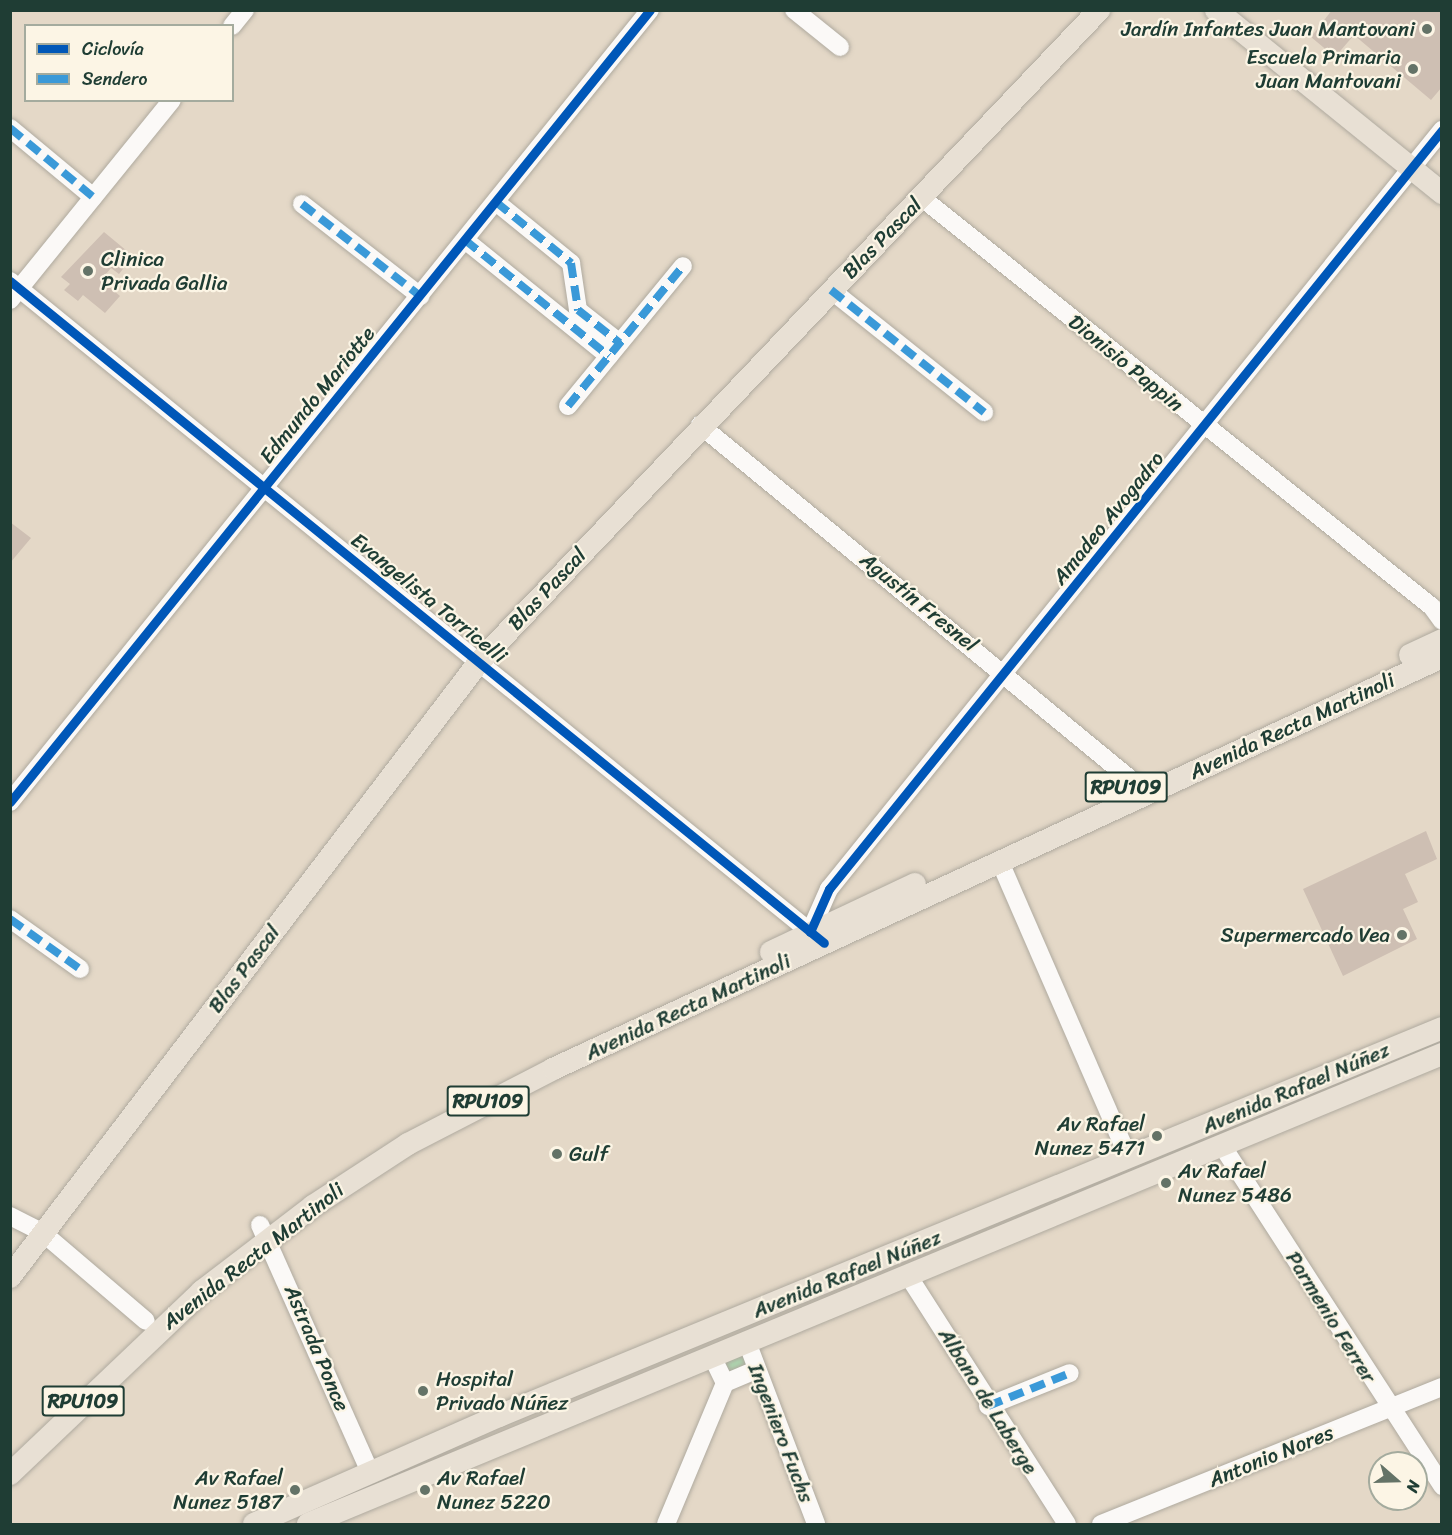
<!DOCTYPE html>
<meta charset="utf-8">
<style>
body{margin:0}
#map{position:relative;width:1452px;height:1535px;overflow:hidden;background:#e4d8c7;font-family:Sriracha,sans-serif}
div>[style]{position:absolute}
.green>*{inset:0;background:#acd7af;transform-origin:0 0}
.building>*{inset:0;background:#cebfb3}
.roads{filter:drop-shadow(0 0 2px #afaa9f) drop-shadow(0 0 2px #afaa9f)}
.minor>*{height:18px;margin:-9px;padding:0 9px;transform-origin:9px;border-radius:9px;background:#fbf9f7}
.major>*{height:22px;margin:-11px;padding:0 11px;transform-origin:11px;border-radius:11px;background:#e8e0d4}
.quiet>*{height:8px;margin-top:-4px;transform-origin:0;background:repeating-linear-gradient(90deg,#3a99d8 0 15px,transparent 0 23px)}
.cycleway>*{height:9px;margin:-4.5px;padding:0 4.5px;transform-origin:4.5px;border-radius:4.5px;background:#0057b8}
.dots>*{width:16px;height:16px;translate:-50% -50%;box-sizing:border-box;border:3px solid #fcf5e5;border-radius:50%}
span{translate:-50% -50%;white-space:nowrap;text-align:center;line-height:1.15;-webkit-text-stroke:4.5px #fcf5e5;paint-order:stroke}
.shield-label span{padding:2px 4px;background:#fcf5e5;border:2px solid;border-radius:4px;-webkit-text-stroke-width:0}
.shield-label{font-size:20px;color:#1f3d34;font-weight:700}
.poi-label{font-size:21px;color:#1f3d34}
.right{translate:-100% -50%;text-align:right}
.left{translate:0 -50%;text-align:left}
.street-label{font-size:21px;color:#1f3d34}
.frame{position:absolute;inset:0;border:12px solid #1f3d34;pointer-events:none}
.legend{position:absolute;left:24px;top:24px;width:210px;height:78px;box-sizing:border-box;background:#fcf5e5;border:2px solid #a4ab9e;margin:0;padding:8px 10px;list-style:none;font-size:18px;color:#1f3d34}
.legend li{display:flex;align-items:center;gap:12px;height:30px}
.legend b{width:30px;border:2px solid #a4ab9e}
.north{position:absolute;left:1368px;top:1451px;width:60px;height:60px;box-sizing:border-box;background:#fcf5e5;border:2px solid #a4ab9e;border-radius:50%;rotate:110deg;font-size:16px;font-weight:700;line-height:24px;text-align:center;color:#1f3d34}
.north::after{content:'';display:block;margin:auto;width:21px;height:27px;background:#647367;clip-path:polygon(50% 0,100% 100%,50% 72%,0 100%)}
</style>
<div id="map">
<div class="green">
<i style="left:745px;top:1353px;width:17px;height:26px;rotate:66deg"></i>
</div>
<div class="building">
<i style="clip-path:polygon(1332px 10px,1442px 10px,1442px 87px,1431px 100px,1354px 35px,1335px 57px,1311px 37px)"></i>
<i style="clip-path:polygon(104px 232px,133px 256px,119px 274px,111px 268px,101px 280px,120px 296px,105px 313px,83px 295px,78px 301px,64px 290px,70px 284px,61px 277px)"></i>
<i style="clip-path:polygon(10px 522px,31px 538px,10px 563px)"></i>
<i style="clip-path:polygon(1426px 831px,1437px 859px,1405px 874px,1418px 902px,1403px 909px,1417px 939px,1343px 976px,1303px 889px)"></i>
</div>
<div class="roads">
<div class="minor">
<i style="left:794px;top:10px;width:59px;rotate:38.8deg"></i>
<i style="left:232px;top:26px;width:21px;rotate:-51deg"></i>
<i style="left:10px;top:128px;width:108px;rotate:39.7deg"></i>
<i style="left:921px;top:197px;width:655px;rotate:38.74deg"></i>
<i style="left:1432px;top:607px;width:17px;rotate:54deg"></i>
<i style="left:496px;top:202px;width:97px;rotate:39.1deg"></i>
<i style="left:571px;top:263px;width:48px;rotate:81.5deg"></i>
<i style="left:578px;top:310px;width:53px;rotate:38.2deg"></i>
<i style="left:302px;top:204px;width:150px;rotate:37.9deg"></i>
<i style="left:465px;top:240px;width:185px;rotate:38.9deg"></i>
<i style="left:10px;top:281px;width:1044px;rotate:39.13deg"></i>
<i style="left:831px;top:290px;width:196px;rotate:38.6deg"></i>
<i style="left:10px;top:300px;width:257px;rotate:-51deg"></i>
<i style="left:568px;top:406px;width:181px;rotate:-50.6deg"></i>
<i style="left:700px;top:425px;width:563px;rotate:39.45deg"></i>
<i style="left:10px;top:802px;width:1018px;rotate:-51.06deg"></i>
<i style="left:1000px;top:862px;width:323px;rotate:66.5deg"></i>
<i style="left:10px;top:919px;width:86px;rotate:35.5deg"></i>
<i style="left:810px;top:932px;width:47px;rotate:-66.2deg"></i>
<i style="left:829px;top:889px;width:976px;rotate:-51.07deg"></i>
<i style="left:1223px;top:1147px;width:404px;rotate:57.1deg"></i>
<i style="left:10px;top:1216px;width:37px;rotate:27deg"></i>
<i style="left:43px;top:1233px;width:135px;rotate:40.5deg"></i>
<i style="left:260px;top:1225px;width:270px;rotate:66deg"></i>
<i style="left:909px;top:1277px;width:293px;rotate:57.4deg"></i>
<i style="left:747px;top:1342px;width:195px;rotate:69.2deg"></i>
<i style="left:725px;top:1383px;width:34px;rotate:-23deg"></i>
<i style="left:988px;top:1406px;width:88px;rotate:-21.9deg"></i>
<i style="left:666px;top:1524px;width:153px;rotate:-67.3deg"></i>
<i style="left:725px;top:1383px;width:28px;rotate:-116deg"></i>
<i style="left:1101px;top:1524px;width:367px;rotate:-21.9deg"></i>
</div>
<div class="major">
<i style="left:1216px;top:10px;width:291px;rotate:39deg"></i>
<i style="left:1410px;top:655px;width:35px;rotate:-25deg"></i>
<i style="left:771px;top:952px;width:159px;rotate:-25.3deg"></i>
<i style="left:10px;top:1277px;width:773px;rotate:-52.67deg"></i>
<i style="left:479px;top:662px;width:900px;rotate:-46.44deg"></i>
<i style="left:10px;top:1474px;width:265px;rotate:-43.6deg"></i>
<i style="left:202px;top:1291px;width:140px;rotate:-37.4deg"></i>
<i style="left:313px;top:1206px;width:113px;rotate:-33.1deg"></i>
<i style="left:408px;top:1144px;width:163px;rotate:-27.3deg"></i>
<i style="left:553px;top:1069px;width:980px;rotate:-24.86deg"></i>
<i style="left:254px;top:1524px;width:268px;rotate:-23.8deg"></i>
<i style="left:499px;top:1416px;width:1020px;rotate:-22.36deg"></i>
<i style="left:308px;top:1524px;width:1228px;rotate:-22.51deg"></i>
</div>
</div>
<div class="quiet">
<i style="left:10px;top:128px;width:108px;rotate:39.7deg"></i>
<i style="left:496px;top:202px;width:97px;rotate:39.1deg"></i>
<i style="left:571px;top:263px;width:48px;rotate:81.5deg"></i>
<i style="left:578px;top:310px;width:53px;rotate:38.2deg"></i>
<i style="left:302px;top:204px;width:150px;rotate:37.9deg"></i>
<i style="left:465px;top:240px;width:185px;rotate:38.9deg"></i>
<i style="left:831px;top:290px;width:196px;rotate:38.6deg"></i>
<i style="left:568px;top:406px;width:181px;rotate:-50.6deg"></i>
<i style="left:10px;top:919px;width:86px;rotate:35.5deg"></i>
<i style="left:988px;top:1406px;width:88px;rotate:-21.9deg"></i>
</div>
<div class="cycleway">
<i style="left:10px;top:281px;width:1049px;rotate:39.12deg"></i>
<i style="left:10px;top:802px;width:1018px;rotate:-51.06deg"></i>
<i style="left:810px;top:932px;width:47px;rotate:-66.2deg"></i>
<i style="left:829px;top:889px;width:976px;rotate:-51.07deg"></i>
</div>
<div class="dots">
<i style="left:1427px;top:29px;background:#647367"></i>
<i style="left:1413px;top:69px;background:#647367"></i>
<i style="left:88px;top:271px;background:#647367"></i>
<i style="left:1402px;top:935px;background:#647367"></i>
<i style="left:1157px;top:1136px;background:#647367"></i>
<i style="left:557px;top:1154px;background:#647367"></i>
<i style="left:1166px;top:1183px;background:#647367"></i>
<i style="left:423px;top:1391px;background:#647367"></i>
<i style="left:295px;top:1490px;background:#647367"></i>
<i style="left:425px;top:1490px;background:#647367"></i>
</div>
<div class="shield-label">
<span style="left:1126px;top:787px">RPU109</span>
<span style="left:488px;top:1101px">RPU109</span>
<span style="left:83px;top:1401px">RPU109</span>
</div>
<div class="poi-label">
<span class="right" style="left:1415px;top:29px">Jardín Infantes Juan Mantovani</span>
<span class="right" style="left:1401px;top:69px">Escuela Primaria<br>Juan Mantovani</span>
<span class="left" style="left:101px;top:271px">Clinica<br>Privada Gallia</span>
<span class="right" style="left:1390px;top:935px">Supermercado Vea</span>
<span class="right" style="left:1145px;top:1136px">Av Rafael<br>Nunez 5471</span>
<span class="left" style="left:569px;top:1154px">Gulf</span>
<span class="left" style="left:1178px;top:1183px">Av Rafael<br>Nunez 5486</span>
<span class="left" style="left:436px;top:1391px">Hospital<br>Privado Núñez</span>
<span class="right" style="left:283px;top:1490px">Av Rafael<br>Nunez 5187</span>
<span class="left" style="left:437px;top:1490px">Av Rafael<br>Nunez 5220</span>
</div>
<div class="street-label">
<span style="left:882px;top:238px;rotate:-46deg">Blas Pascal</span>
<span style="left:1126px;top:363px;rotate:39deg">Dionisio Pappin</span>
<span style="left:317px;top:395px;rotate:-51deg">Edmundo Mariotte</span>
<span style="left:1108px;top:518px;rotate:-51deg">Amadeo Avogadro</span>
<span style="left:547px;top:589px;rotate:-47deg">Blas Pascal</span>
<span style="left:429px;top:598px;rotate:39deg">Evangelista Torricelli</span>
<span style="left:919px;top:602px;rotate:39deg">Agustín Fresnel</span>
<span style="left:1292px;top:726px;rotate:-25deg">Avenida Recta Martinoli</span>
<span style="left:244px;top:969px;rotate:-53deg">Blas Pascal</span>
<span style="left:688px;top:1007px;rotate:-25deg">Avenida Recta Martinoli</span>
<span style="left:1296px;top:1088px;rotate:-23deg">Avenida Rafael Núñez</span>
<span style="left:253px;top:1256px;rotate:-38deg">Avenida Recta Martinoli</span>
<span style="left:847px;top:1274px;rotate:-22deg">Avenida Rafael Núñez</span>
<span style="left:1331px;top:1317px;rotate:58deg">Parmenio Ferrer</span>
<span style="left:317px;top:1348px;rotate:67deg">Astrada Ponce</span>
<span style="left:988px;top:1401px;rotate:58deg">Albano de Laberge</span>
<span style="left:781px;top:1433px;rotate:69deg">Ingeniero Fuchs</span>
<span style="left:1271px;top:1456px;rotate:-22deg">Antonio Nores</span>
</div>
<div class="frame"></div>
<ul class="legend">
<li><b style="height:8px;background:#0057b8"></b>Ciclovía</li>
<li><b style="height:8px;background:#3a99d8"></b>Sendero</li>
</ul>
<div class="north">N</div>
</div>
